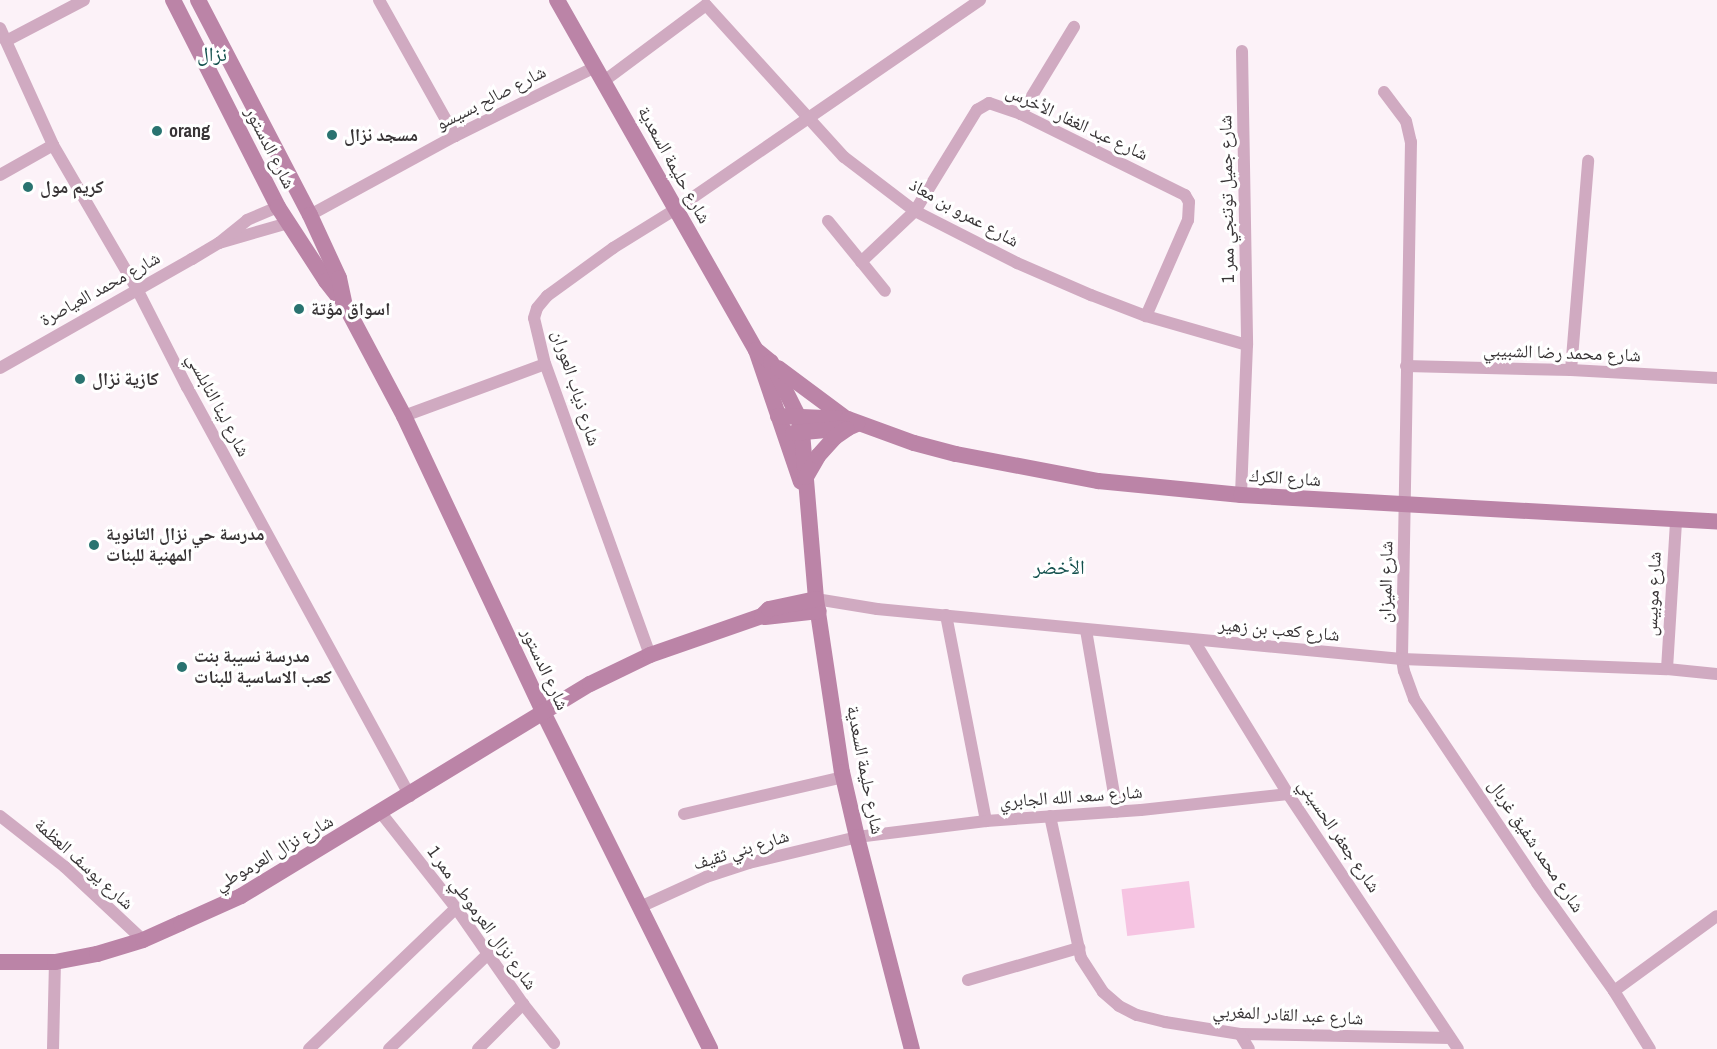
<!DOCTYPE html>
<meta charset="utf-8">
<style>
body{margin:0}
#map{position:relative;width:1717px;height:1049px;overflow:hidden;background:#fcf2f8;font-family:"Archivo Narrow","Noto Naskh Arabic",sans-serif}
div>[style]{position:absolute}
.green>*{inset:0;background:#f6c4e2;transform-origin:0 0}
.street>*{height:12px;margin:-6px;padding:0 6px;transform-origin:6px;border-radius:6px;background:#d0aac1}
.secondary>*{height:16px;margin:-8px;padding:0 8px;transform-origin:8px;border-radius:8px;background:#bb84a7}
.dots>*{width:16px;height:16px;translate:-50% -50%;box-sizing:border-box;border:3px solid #fff;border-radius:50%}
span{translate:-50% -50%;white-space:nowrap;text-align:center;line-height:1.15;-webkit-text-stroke:6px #fff;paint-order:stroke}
.street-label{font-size:18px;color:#383436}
.poi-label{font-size:18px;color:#383436;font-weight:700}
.left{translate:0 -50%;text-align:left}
.neighbourhood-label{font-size:20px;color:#13504d}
</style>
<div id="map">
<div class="green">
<i style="left:1189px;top:881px;width:47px;height:68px;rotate:83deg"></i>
</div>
<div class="street">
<i style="left:379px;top:0;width:156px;rotate:60.8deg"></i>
<i style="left:0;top:28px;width:128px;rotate:65.6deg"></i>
<i style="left:53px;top:145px;width:169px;rotate:59.8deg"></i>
<i style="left:138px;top:291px;width:108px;rotate:63deg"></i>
<i style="left:187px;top:387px;width:466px;rotate:61.4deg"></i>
<i style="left:6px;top:41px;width:88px;rotate:-27.7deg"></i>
<i style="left:1242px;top:51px;width:294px;rotate:89deg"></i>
<i style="left:604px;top:81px;width:127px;rotate:-36.7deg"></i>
<i style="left:706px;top:5px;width:205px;rotate:47.8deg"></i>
<i style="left:844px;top:157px;width:89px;rotate:37.3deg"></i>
<i style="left:915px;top:211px;width:114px;rotate:27deg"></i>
<i style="left:1017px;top:263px;width:81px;rotate:23.4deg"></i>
<i style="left:1091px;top:295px;width:59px;rotate:20.9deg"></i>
<i style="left:1146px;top:316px;width:105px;rotate:16deg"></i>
<i style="left:1247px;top:345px;width:150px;rotate:92.3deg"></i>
<i style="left:1384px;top:92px;width:36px;rotate:53deg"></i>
<i style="left:1406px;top:121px;width:22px;rotate:77deg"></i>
<i style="left:1411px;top:142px;width:517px;rotate:91deg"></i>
<i style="left:1402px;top:659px;width:12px;rotate:81deg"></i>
<i style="left:1404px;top:671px;width:30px;rotate:70deg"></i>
<i style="left:1414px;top:699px;width:221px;rotate:56.2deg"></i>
<i style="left:1537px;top:883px;width:133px;rotate:54.5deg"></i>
<i style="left:1614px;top:991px;width:68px;rotate:58.2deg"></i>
<i style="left:1021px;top:114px;width:102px;rotate:-58.7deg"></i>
<i style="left:0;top:175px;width:61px;rotate:-29.5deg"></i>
<i style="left:310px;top:215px;width:165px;rotate:-28.6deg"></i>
<i style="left:455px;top:136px;width:156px;rotate:-26.2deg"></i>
<i style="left:828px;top:221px;width:90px;rotate:50.8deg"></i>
<i style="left:219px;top:243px;width:72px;rotate:-16.2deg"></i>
<i style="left:861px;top:262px;width:74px;rotate:-43.4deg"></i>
<i style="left:915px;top:211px;width:119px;rotate:-58.5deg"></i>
<i style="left:977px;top:110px;width:14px;rotate:-30deg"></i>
<i style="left:989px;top:103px;width:34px;rotate:19deg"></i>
<i style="left:1021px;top:114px;width:183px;rotate:26.3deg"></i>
<i style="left:1185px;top:195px;width:8px;rotate:60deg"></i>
<i style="left:1189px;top:202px;width:18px;rotate:93deg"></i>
<i style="left:1188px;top:220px;width:105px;rotate:113.6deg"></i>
<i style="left:1406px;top:366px;width:165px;rotate:1.4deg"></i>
<i style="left:1571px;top:370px;width:146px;rotate:3.1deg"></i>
<i style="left:0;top:368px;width:221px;rotate:-29.6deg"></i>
<i style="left:192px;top:259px;width:31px;rotate:-31deg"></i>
<i style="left:219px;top:243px;width:36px;rotate:-39deg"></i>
<i style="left:247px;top:220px;width:34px;rotate:-23deg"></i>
<i style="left:1571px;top:370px;width:210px;rotate:-85.3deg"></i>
<i style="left:404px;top:416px;width:150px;rotate:-20.2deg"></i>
<i style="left:816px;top:599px;width:62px;rotate:9.3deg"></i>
<i style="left:877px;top:609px;width:527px;rotate:5.44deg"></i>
<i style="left:1402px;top:659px;width:265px;rotate:2.2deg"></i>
<i style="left:1667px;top:669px;width:50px;rotate:5.7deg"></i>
<i style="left:946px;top:615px;width:210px;rotate:79deg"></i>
<i style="left:1086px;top:630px;width:184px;rotate:80.3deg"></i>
<i style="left:1194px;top:641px;width:180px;rotate:58.4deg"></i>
<i style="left:1288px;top:794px;width:306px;rotate:56.3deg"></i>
<i style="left:650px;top:655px;width:309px;rotate:-109.8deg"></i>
<i style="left:545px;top:364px;width:47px;rotate:-103.4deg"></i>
<i style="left:534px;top:318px;width:10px;rotate:-73deg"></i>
<i style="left:537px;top:308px;width:16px;rotate:-50deg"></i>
<i style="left:547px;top:296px;width:82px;rotate:-36deg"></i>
<i style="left:613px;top:248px;width:74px;rotate:-31.8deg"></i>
<i style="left:676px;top:209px;width:369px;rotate:-34.5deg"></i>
<i style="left:1667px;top:669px;width:148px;rotate:-86.5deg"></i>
<i style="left:381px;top:813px;width:121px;rotate:51.7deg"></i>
<i style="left:456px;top:908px;width:117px;rotate:55.1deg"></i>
<i style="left:523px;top:1004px;width:50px;rotate:51.5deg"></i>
<i style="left:684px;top:814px;width:163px;rotate:-13.1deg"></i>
<i style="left:0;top:816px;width:83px;rotate:38.1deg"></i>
<i style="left:65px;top:867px;width:107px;rotate:43.1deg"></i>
<i style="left:1050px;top:816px;width:145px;rotate:77.7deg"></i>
<i style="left:1081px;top:958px;width:40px;rotate:57.1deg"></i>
<i style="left:1103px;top:992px;width:21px;rotate:41deg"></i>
<i style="left:1119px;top:1006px;width:20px;rotate:27deg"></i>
<i style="left:1137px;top:1015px;width:29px;rotate:14deg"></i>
<i style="left:1165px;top:1022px;width:76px;rotate:9.1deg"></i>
<i style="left:1240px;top:1034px;width:210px;rotate:1.1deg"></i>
<i style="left:640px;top:907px;width:72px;rotate:-24.4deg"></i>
<i style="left:706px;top:877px;width:45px;rotate:-18deg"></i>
<i style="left:749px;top:863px;width:111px;rotate:-13.5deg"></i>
<i style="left:857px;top:837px;width:130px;rotate:-7.1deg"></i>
<i style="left:986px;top:821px;width:155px;rotate:-4.1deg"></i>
<i style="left:1141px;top:810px;width:148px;rotate:-6.2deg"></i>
<i style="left:968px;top:980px;width:116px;rotate:-16.1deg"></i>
<i style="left:1614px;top:991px;width:127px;rotate:-36.1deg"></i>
<i style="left:1240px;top:1034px;width:17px;rotate:59deg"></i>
<i style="left:53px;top:1049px;width:87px;rotate:-88.7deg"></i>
<i style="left:309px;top:1049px;width:204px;rotate:-43.8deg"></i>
<i style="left:389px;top:1049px;width:137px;rotate:-43.8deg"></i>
<i style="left:478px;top:1049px;width:64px;rotate:-45deg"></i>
</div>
<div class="secondary">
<i style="left:173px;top:0;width:232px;rotate:63.1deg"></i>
<i style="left:278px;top:207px;width:88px;rotate:57deg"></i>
<i style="left:326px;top:281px;width:31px;rotate:52deg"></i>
<i style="left:345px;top:305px;width:126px;rotate:62deg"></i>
<i style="left:404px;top:416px;width:327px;rotate:64.8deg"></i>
<i style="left:543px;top:712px;width:376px;rotate:63.6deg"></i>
<i style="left:198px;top:0;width:242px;rotate:62.5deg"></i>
<i style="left:310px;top:215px;width:69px;rotate:65.3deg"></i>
<i style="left:339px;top:278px;width:24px;rotate:78deg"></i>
<i style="left:557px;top:0;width:403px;rotate:60.4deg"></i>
<i style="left:756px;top:350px;width:139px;rotate:71.2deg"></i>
<i style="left:756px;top:350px;width:19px;rotate:39deg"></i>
<i style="left:771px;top:362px;width:60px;rotate:63.4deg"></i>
<i style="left:798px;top:416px;width:16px;rotate:76deg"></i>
<i style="left:802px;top:432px;width:168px;rotate:85.2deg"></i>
<i style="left:816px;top:599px;width:175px;rotate:81.5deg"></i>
<i style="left:842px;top:772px;width:67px;rotate:77deg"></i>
<i style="left:857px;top:837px;width:219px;rotate:75.5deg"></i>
<i style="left:778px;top:368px;width:82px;rotate:36.6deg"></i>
<i style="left:778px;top:416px;width:70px;rotate:2.5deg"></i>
<i style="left:848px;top:419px;width:70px;rotate:20deg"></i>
<i style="left:914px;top:443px;width:43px;rotate:14.7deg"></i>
<i style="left:956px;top:454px;width:145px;rotate:10.8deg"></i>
<i style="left:1098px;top:481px;width:144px;rotate:5.6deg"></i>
<i style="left:1241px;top:495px;width:477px;rotate:3.2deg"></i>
<i style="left:793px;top:433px;width:55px;rotate:-5.2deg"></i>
<i style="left:848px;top:428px;width:10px;rotate:-24deg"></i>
<i style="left:806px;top:477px;width:24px;rotate:-60deg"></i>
<i style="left:818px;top:456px;width:25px;rotate:-48deg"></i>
<i style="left:835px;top:437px;width:14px;rotate:-34deg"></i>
<i style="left:765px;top:617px;width:54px;rotate:-6.3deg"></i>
<i style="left:0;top:962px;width:55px"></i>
<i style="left:55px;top:962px;width:43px;rotate:-10.8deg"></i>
<i style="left:97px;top:954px;width:48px;rotate:-16.9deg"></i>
<i style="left:143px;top:940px;width:42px;rotate:-24.1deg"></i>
<i style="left:181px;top:923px;width:66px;rotate:-24.2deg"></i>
<i style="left:241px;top:896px;width:408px;rotate:-31.3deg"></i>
<i style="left:590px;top:684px;width:67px;rotate:-25.8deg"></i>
<i style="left:650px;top:655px;width:119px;rotate:-19.2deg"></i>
<i style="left:762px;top:616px;width:10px;rotate:-45deg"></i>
<i style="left:769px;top:609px;width:48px;rotate:-12deg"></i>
</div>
<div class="dots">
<i style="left:157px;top:131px;background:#297370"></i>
<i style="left:332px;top:135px;background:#297370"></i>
<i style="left:28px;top:187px;background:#297370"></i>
<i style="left:299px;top:309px;background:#297370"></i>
<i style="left:80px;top:379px;background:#297370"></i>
<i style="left:94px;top:545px;background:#297370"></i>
<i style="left:182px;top:667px;background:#297370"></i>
</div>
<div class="street-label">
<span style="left:491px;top:98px;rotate:-27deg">شارع صالح بسيسو</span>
<span style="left:1077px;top:123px;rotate:25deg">شارع عبد الغفار الأخرس</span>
<span style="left:270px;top:148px;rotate:63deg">شارع الدستور</span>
<span style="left:674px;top:165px;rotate:61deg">شارع حليمة السعدية</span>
<span style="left:1227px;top:199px;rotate:-91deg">شارع جميل توتنجي ممر 1</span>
<span style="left:964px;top:213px;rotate:29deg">شارع عمرو بن معاذ</span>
<span style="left:100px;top:289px;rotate:-29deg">شارع محمد العياصرة</span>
<span style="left:1562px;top:353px;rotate:2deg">شارع محمد رضا الشبيبي</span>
<span style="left:576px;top:388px;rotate:72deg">شارع ذياب العوران</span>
<span style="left:218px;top:405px;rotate:62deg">شارع لينا النابلسي</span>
<span style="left:1285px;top:478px;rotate:4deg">شارع الكرك</span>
<span style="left:1386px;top:582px;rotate:-89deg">شارع الميزان</span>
<span style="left:1653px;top:594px;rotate:-87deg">شارع موبيس</span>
<span style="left:1279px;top:630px;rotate:5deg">شارع كعب بن زهير</span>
<span style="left:545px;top:669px;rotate:65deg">شارع الدستور</span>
<span style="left:865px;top:770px;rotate:79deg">شارع حليمة السعدية</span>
<span style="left:1071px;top:797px;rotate:-4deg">شارع سعد الله الجابري</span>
<span style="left:1339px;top:836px;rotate:56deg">شارع جعفر الحسيني</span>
<span style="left:1536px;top:846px;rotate:56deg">شارع محمد شفيق غربال</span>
<span style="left:741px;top:850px;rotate:-17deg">شارع بني ثقيف</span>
<span style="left:274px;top:853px;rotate:-30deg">شارع نزال العرموطي</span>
<span style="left:84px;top:864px;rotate:42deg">شارع يوسف العظمة</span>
<span style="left:482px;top:918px;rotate:54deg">شارع نزال العرموطي ممر 1</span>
<span style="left:1288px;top:1015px;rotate:3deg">شارع عبد القادر المغربي</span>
</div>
<div class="poi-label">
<span class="left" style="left:169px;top:131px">orang</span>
<span class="left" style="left:344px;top:135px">مسجد نزال</span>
<span class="left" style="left:40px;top:187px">كريم مول</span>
<span class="left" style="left:311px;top:309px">اسواق مؤتة</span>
<span class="left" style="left:92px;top:379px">كازية نزال</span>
<span class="left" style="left:106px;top:545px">مدرسة حي نزال الثانوية<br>المهنية للبنات</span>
<span class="left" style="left:194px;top:667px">مدرسة نسيبة بنت<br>كعب الاساسية للبنات</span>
</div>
<div class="neighbourhood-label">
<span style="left:212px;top:53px">نزال</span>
<span style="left:1059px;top:566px">الأخضر</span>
</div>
</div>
